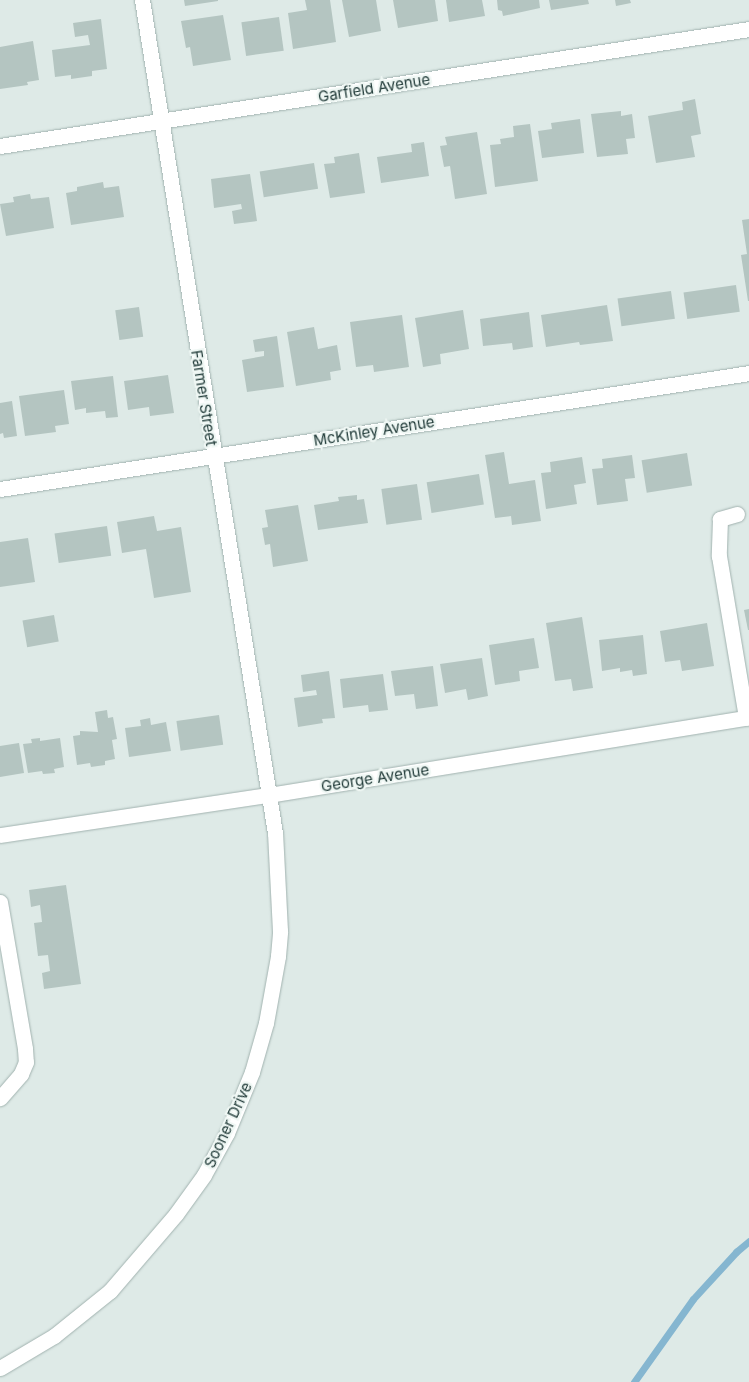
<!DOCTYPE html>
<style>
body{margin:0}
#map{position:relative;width:749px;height:1382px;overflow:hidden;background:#deeae7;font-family:Inter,sans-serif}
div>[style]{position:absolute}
.stream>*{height:7px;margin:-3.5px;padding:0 3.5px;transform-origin:3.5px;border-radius:3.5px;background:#85b6d0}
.building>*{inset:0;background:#b4c5c1;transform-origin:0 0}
.roads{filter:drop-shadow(0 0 1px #a1b2af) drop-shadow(0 0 1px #a1b2af)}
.minor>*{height:15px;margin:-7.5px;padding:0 7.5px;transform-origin:7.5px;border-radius:7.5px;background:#fff}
span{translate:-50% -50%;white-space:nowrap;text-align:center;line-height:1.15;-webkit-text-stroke:4.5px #eff7f4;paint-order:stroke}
.street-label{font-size:15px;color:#203a38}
</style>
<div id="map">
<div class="stream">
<i style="left:634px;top:1382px;width:102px;rotate:-54.6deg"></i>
<i style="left:693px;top:1299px;width:64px;rotate:-47.5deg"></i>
<i style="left:736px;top:1252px;width:17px;rotate:-40deg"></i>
</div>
<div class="building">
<i style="clip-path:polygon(184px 0,218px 0,218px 1px,185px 6px)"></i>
<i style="clip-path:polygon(305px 0,330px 0,336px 42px,293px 49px,288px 13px,307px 10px)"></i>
<i style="clip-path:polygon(342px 0,376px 0,381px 31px,349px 37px)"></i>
<i style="clip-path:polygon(393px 0,435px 0,438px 21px,398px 28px)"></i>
<i style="clip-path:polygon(446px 0,482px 0,485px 16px,449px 22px)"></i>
<i style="clip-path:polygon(497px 0,539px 0,540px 8px,503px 16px,502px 11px,498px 10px)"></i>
<i style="clip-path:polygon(549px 0,588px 0,589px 4px,551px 10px)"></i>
<i style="clip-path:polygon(615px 0,630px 0,631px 3px,616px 6px)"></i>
<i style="clip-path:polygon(223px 15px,231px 60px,193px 66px,190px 47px,186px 48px,181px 21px)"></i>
<i style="left:279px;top:17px;width:34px;height:38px;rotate:82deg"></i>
<i style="clip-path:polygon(101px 19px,107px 69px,92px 71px,92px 76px,71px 79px,71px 75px,55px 77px,52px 50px,90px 45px,88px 35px,75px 37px,73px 23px)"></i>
<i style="clip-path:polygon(33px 41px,39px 80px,27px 82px,28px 85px,0 89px,0 47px)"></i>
<i style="clip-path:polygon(695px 99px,701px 134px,691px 136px,695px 157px,656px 163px,648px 116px,683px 110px,682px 102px)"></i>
<i style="clip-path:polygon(621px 111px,621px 116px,632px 114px,635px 138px,626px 139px,628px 154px,597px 157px,591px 114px)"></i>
<i style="clip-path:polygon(580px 119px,584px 153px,542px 158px,538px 131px,552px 129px,551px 123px)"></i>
<i style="clip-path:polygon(530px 124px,538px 181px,495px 187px,490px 145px,501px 144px,500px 139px,514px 137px,513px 126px)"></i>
<i style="clip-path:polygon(477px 132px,487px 194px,455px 199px,450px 166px,444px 167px,440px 146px,447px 145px,445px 137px)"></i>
<i style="clip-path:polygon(424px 142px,429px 176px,381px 183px,377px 157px,412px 152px,411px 144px)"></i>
<i style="clip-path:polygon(359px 153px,365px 193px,330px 198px,324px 164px,335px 163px,334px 157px)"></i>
<i style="left:314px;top:163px;width:26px;height:55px;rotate:81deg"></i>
<i style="clip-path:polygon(250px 174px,257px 221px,234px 224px,232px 211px,242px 209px,241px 204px,214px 208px,211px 179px)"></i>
<i style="clip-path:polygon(103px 182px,104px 188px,119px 186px,124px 217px,71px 225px,66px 193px,77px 191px,77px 187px)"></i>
<i style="clip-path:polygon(30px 194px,31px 199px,49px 197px,54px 228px,6px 236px,0 204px,14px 202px,13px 197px)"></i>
<i style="clip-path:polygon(749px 219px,749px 301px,748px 301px,741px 255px,747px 254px,742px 220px)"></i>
<i style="left:736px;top:285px;width:27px;height:53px;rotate:82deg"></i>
<i style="left:671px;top:291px;width:28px;height:54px;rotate:82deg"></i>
<i style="clip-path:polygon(607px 305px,613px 341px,580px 345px,579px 342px,546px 347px,541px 315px)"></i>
<i style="left:139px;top:307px;width:30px;height:24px;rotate:82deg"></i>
<i style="clip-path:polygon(463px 310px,469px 349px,440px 354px,441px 364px,423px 367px,415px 318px)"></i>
<i style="clip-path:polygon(529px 312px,533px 347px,513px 350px,512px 343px,483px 346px,480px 319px)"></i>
<i style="clip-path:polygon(402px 315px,409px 367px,374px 372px,373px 365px,356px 367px,350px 322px)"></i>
<i style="clip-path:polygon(314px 327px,318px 349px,337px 345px,341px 370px,330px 372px,331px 380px,296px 386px,287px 332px)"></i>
<i style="clip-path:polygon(277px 336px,284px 387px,247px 392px,242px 360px,264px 356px,264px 351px,255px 352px,253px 340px)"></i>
<i style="clip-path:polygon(168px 375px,174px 413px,150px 416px,149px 407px,128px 410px,124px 381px)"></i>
<i style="clip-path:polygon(113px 376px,118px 417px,106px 418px,105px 411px,86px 413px,86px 408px,75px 410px,71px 381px)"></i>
<i style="clip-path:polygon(64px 390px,69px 424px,55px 426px,56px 432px,25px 436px,19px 396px)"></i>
<i style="clip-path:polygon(12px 401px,17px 436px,4px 438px,3px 433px,0 434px,0 403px)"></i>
<i style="clip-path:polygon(504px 452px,509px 484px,535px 480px,541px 521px,512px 525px,511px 516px,495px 518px,485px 455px)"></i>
<i style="left:687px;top:453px;width:33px;height:46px;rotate:81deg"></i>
<i style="clip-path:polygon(632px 455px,635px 478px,625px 479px,628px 501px,597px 505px,592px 469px,603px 468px,602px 459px)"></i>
<i style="clip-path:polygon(582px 457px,586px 483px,574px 485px,577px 504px,546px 509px,541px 473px,551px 472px,550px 462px)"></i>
<i style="left:479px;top:474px;width:31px;height:53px;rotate:81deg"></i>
<i style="left:417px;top:484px;width:36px;height:36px;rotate:82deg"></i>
<i style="clip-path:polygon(357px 495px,357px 500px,364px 499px,368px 523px,318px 530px,314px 505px,339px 501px,338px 497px)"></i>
<i style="clip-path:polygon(298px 505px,308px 561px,273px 567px,270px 544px,265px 545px,262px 528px,268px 527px,265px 510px)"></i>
<i style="clip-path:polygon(154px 516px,157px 531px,181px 527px,191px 592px,154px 598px,146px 549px,122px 553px,117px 522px)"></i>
<i style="left:107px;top:526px;width:30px;height:53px;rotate:82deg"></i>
<i style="clip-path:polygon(28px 538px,35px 582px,0 587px,0 542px)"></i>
<i style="clip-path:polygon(749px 609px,749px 630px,748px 630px,744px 610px)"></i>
<i style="left:54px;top:615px;width:27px;height:32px;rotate:80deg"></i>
<i style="clip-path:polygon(582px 617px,593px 688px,573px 691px,571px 679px,555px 681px,546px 623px)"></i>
<i style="clip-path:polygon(707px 623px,714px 666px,682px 671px,680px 660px,665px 662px,660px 631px)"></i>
<i style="clip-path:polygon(643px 635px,647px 674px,633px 676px,632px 670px,620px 672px,620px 668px,602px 671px,599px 640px)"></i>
<i style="clip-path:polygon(534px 638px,539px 668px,519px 671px,520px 681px,495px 685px,489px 645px)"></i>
<i style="clip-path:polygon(482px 658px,488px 696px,468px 700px,466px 689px,445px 693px,440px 664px)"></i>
<i style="clip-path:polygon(433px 666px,438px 706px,416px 709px,414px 694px,395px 696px,391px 671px)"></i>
<i style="clip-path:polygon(329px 671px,335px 718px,322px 719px,323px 723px,298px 727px,294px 698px,317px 695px,316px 690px,303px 692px,301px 675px)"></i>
<i style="clip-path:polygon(383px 674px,388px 710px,369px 712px,368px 705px,343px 708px,340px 679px)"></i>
<i style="clip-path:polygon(107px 710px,108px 718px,113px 717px,117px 739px,112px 740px,115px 759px,105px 761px,105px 765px,91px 767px,90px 763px,77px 765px,73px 736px,80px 735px,80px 731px,98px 732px,95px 712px)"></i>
<i style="left:219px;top:715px;width:30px;height:43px;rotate:82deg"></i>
<i style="clip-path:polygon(150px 718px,151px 725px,166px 722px,171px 751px,129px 757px,125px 728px,141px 726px,140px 720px)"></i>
<i style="clip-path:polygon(40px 738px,40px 741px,60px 738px,64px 767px,54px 769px,55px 773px,43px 774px,42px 771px,28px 773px,23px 744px,32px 743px,31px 739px)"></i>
<i style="clip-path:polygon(19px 743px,24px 773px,0 777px,0 746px)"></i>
<i style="clip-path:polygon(66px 885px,81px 984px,44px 989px,42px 973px,50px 971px,48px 955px,38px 956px,34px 923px,42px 922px,40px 905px,31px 907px,29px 890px)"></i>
</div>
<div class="roads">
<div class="minor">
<i style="left:0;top:146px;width:758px;rotate:-8.88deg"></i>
<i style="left:0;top:489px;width:758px;rotate:-8.8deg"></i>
<i style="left:737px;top:514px;width:18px;rotate:164deg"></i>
<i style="left:720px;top:519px;width:37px;rotate:92deg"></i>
<i style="left:719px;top:556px;width:164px;rotate:80.5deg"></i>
<i style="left:0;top:835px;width:272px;rotate:-8.5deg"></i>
<i style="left:269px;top:795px;width:486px;rotate:-9.2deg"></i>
<i style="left:0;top:902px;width:149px;rotate:80.3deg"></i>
<i style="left:25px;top:1049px;width:13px;rotate:86deg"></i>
<i style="left:26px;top:1062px;width:13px;rotate:113deg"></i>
<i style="left:21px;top:1074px;width:32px;rotate:131deg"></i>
<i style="left:0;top:1368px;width:63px;rotate:-30.7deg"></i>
<i style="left:54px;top:1336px;width:72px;rotate:-38.8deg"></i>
<i style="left:110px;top:1291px;width:101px;rotate:-49.4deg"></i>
<i style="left:176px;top:1214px;width:48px;rotate:-54.3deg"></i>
<i style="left:204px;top:1175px;width:48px;rotate:-61.3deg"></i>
<i style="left:227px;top:1133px;width:66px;rotate:-67.7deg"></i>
<i style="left:252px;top:1072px;width:51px;rotate:-74.1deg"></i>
<i style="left:266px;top:1023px;width:68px;rotate:-79.8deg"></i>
<i style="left:278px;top:956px;width:25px;rotate:-85deg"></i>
<i style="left:280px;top:931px;width:98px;rotate:-92.9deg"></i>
<i style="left:275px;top:833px;width:844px;rotate:-99.07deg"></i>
</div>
</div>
<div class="street-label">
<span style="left:374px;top:88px;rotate:-9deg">Garfield Avenue</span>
<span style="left:204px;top:398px;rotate:81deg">Farmer Street</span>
<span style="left:374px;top:431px;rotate:-9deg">McKinley Avenue</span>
<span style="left:375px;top:778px;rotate:-9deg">George Avenue</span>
<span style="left:228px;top:1125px;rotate:-65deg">Sooner Drive</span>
</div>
</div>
